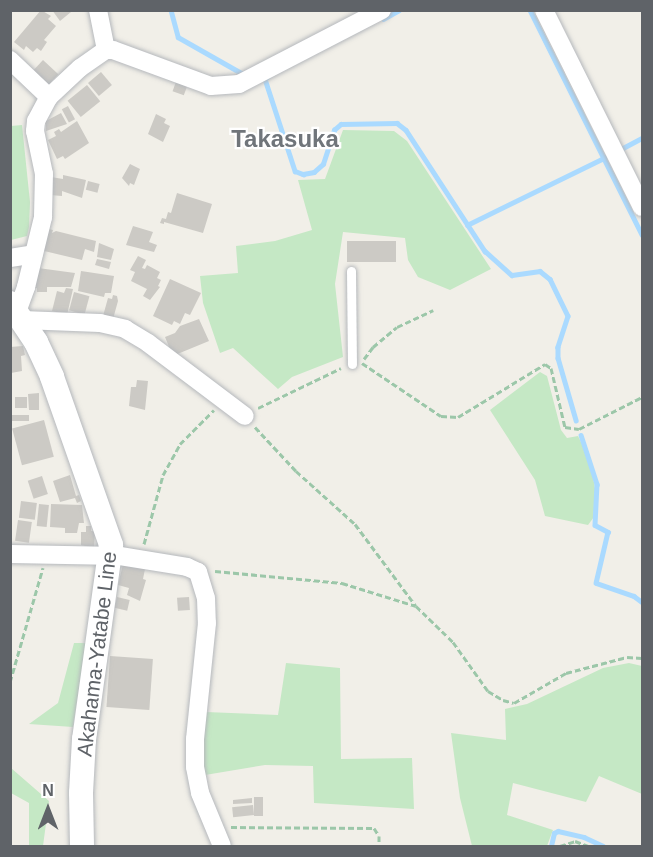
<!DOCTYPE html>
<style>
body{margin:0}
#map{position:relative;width:653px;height:857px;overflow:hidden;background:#f1efe8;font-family:Arial,sans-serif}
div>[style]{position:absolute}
.green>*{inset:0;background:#c5e8c5}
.stream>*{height:4.5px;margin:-2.25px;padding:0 2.25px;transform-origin:2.25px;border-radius:2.25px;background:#aadaff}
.building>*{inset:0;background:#cccac5;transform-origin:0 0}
.path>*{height:3px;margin-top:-1.5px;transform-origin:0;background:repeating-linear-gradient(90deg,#9cc7a9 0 6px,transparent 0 9px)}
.roads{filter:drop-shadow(0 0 2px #b5b8bc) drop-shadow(0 0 2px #b5b8bc)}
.service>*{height:9px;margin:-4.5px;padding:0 4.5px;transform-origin:4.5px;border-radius:4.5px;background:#fff}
.minor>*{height:18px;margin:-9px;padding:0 9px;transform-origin:9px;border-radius:9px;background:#fff}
.secondary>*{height:24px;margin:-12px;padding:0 12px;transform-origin:12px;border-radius:12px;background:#fff}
span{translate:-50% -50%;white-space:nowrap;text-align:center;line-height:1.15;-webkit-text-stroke:4.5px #fff;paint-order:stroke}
.street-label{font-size:21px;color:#5f6368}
.quarter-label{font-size:24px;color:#70757a;font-weight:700}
.frame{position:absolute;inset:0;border:12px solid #5f6368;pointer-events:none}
.north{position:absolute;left:18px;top:779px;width:60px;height:60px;-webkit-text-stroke:4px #fff;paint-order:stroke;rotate:0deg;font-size:16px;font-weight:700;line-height:24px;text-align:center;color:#5f6368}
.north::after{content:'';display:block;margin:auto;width:21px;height:27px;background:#5f6368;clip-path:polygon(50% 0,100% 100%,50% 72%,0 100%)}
</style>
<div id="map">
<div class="green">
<i style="clip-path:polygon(22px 125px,30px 202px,29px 227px,27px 236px,11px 240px,11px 126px)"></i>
<i style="clip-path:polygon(343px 130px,394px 131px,407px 141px,491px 269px,450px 290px,418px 277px,408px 260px,405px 238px,343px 232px,335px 284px,343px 357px,292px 377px,278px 389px,233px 348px,220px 353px,203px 303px,200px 276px,238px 273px,236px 246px,275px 241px,312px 230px,298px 180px,325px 179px)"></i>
<i style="clip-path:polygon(540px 372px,547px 376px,561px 430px,567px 438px,578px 436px,590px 460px,596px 494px,594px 517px,588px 525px,545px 516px,535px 480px,490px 410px)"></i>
<i style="clip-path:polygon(74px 643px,86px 643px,73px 727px,29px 724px,58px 703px)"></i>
<i style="clip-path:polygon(286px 663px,340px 668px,341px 759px,412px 758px,414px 809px,314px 803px,313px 766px,265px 765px,205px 775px,200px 753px,206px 712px,278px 715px)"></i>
<i style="clip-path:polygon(629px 663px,642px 666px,642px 794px,599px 776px,586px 802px,513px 783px,507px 815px,553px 830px,547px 846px,472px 846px,460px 798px,451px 733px,506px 740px,505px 709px,527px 704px,603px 668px)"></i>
<i style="clip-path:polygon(11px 768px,49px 801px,43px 846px,29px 846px,29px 803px,11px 793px)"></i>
</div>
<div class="stream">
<i style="left:171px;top:10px;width:28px;rotate:75deg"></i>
<i style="left:178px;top:37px;width:75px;rotate:29.6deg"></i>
<i style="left:530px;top:10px;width:251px;rotate:63.5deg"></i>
<i style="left:383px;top:19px;width:18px;rotate:-29deg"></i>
<i style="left:268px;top:77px;width:4px;rotate:146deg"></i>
<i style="left:265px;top:79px;width:97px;rotate:71.9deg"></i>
<i style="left:295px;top:171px;width:9px;rotate:21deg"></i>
<i style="left:303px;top:174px;width:11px;rotate:-10deg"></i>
<i style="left:314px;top:172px;width:12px;rotate:-42deg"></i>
<i style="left:323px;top:164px;width:36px;rotate:-72deg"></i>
<i style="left:334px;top:130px;width:9px;rotate:-41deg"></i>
<i style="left:341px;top:124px;width:56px;rotate:-1deg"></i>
<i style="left:397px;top:123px;width:11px;rotate:38deg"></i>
<i style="left:406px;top:130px;width:145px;rotate:56.9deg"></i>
<i style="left:485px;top:251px;width:36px;rotate:42deg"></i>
<i style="left:512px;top:275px;width:28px;rotate:-8deg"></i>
<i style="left:540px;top:271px;width:13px;rotate:39deg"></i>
<i style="left:550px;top:279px;width:41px;rotate:64.1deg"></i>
<i style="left:568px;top:316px;width:33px;rotate:108deg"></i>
<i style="left:558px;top:347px;width:11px;rotate:90deg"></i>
<i style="left:558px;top:358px;width:65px;rotate:73.8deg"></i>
<i style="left:621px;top:149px;width:24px;rotate:-28deg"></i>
<i style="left:467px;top:225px;width:153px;rotate:-26.1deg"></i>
<i style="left:581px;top:435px;width:52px;rotate:71.9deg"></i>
<i style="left:597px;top:484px;width:41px;rotate:92.8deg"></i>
<i style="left:595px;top:525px;width:15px;rotate:28deg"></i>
<i style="left:608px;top:532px;width:52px;rotate:103.2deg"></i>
<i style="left:596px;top:583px;width:40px;rotate:18.9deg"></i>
<i style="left:634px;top:596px;width:10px;rotate:37deg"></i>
<i style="left:551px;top:846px;width:13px;rotate:-77deg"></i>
<i style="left:554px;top:833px;width:4px;rotate:-27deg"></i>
<i style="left:558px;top:831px;width:27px;rotate:13deg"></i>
<i style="left:584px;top:837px;width:21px;rotate:25deg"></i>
</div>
<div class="building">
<i style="clip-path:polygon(41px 10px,51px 16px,48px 19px,56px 26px,44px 40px,47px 42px,41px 51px,37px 48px,33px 52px,26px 46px,24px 50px,14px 42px)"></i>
<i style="clip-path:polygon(52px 10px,70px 10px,71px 12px,60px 21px)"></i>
<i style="left:43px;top:60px;width:21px;height:16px;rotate:43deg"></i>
<i style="left:101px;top:72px;width:17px;height:17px;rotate:50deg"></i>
<i style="left:177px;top:79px;width:12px;height:13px;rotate:20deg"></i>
<i style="left:87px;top:85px;width:21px;height:25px;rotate:51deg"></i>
<i style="left:68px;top:106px;width:15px;height:7px;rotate:62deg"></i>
<i style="clip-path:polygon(61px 113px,67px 124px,46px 131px,46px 121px)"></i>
<i style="clip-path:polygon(156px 114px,166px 119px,164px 123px,170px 126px,163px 142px,148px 134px)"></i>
<i style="clip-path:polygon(77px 121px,89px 143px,65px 159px,63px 156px,57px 159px,48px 140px,56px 136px,54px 132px,59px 129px,61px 132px)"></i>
<i style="clip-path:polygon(130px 164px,140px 169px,134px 185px,130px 183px,129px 186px,122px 178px)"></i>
<i style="clip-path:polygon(63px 175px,86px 180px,82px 198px,62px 191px,62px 196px,50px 195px,51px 177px,63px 179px)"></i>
<i style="left:88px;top:181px;width:12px;height:9px;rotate:14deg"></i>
<i style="clip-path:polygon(177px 193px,212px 204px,203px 233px,164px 222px,164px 224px,160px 223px,162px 218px,166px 219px,168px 212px,171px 213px)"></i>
<i style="clip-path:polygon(133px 226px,153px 232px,149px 242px,157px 245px,154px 252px,126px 245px)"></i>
<i style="clip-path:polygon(45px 228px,53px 230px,52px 233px,56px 231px,96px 241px,94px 252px,85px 249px,82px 260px,40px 250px)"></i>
<i style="left:347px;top:241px;width:49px;height:21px"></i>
<i style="clip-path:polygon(99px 243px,114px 249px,111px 260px,97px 257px)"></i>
<i style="clip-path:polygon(138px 256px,146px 260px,142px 268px,145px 269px,147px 265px,160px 272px,157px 278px,161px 280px,158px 286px,160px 287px,150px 300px,143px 296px,147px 289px,131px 281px,135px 272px,130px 270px)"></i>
<i style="clip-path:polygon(97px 259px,111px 262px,109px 269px,95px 265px)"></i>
<i style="clip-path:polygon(38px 268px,75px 273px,71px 287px,47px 287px,47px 292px,37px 292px,37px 288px,32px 288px)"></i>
<i style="clip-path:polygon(81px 271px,114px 276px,111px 293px,105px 293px,104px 297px,78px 291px)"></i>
<i style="clip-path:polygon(170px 279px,201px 293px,190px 315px,185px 313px,180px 324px,174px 321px,172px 325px,153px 316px)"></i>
<i style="clip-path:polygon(66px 288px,73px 289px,67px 315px,52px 311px,57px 291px,64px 293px)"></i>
<i style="left:74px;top:292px;width:16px;height:19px;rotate:15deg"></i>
<i style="clip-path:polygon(113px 295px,117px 296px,118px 301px,113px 319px,103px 316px,108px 298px,112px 299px)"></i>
<i style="clip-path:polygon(199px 319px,209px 341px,175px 355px,172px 354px,165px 337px,175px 333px,180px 326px)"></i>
<i style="clip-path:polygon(23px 346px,25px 355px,21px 356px,22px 371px,11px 373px,10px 347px)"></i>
<i style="clip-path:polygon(137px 380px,148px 381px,145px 410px,129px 406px,131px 387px,136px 387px)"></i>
<i style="clip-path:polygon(39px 393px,39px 410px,29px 410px,28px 394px)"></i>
<i style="left:15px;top:397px;width:12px;height:11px"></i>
<i style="left:10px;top:415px;width:19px;height:6px"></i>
<i style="left:44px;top:420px;width:38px;height:33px;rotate:75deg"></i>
<i style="clip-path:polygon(70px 475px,76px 496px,79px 495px,81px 501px,77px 503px,75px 498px,60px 502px,53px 481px)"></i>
<i style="left:42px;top:476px;width:19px;height:15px;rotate:72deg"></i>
<i style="left:21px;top:501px;width:16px;height:17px;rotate:7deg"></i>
<i style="left:39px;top:504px;width:10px;height:22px;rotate:6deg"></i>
<i style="clip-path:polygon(51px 504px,82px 505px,84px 523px,79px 523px,77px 533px,65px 533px,65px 528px,50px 527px)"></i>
<i style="left:18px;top:520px;width:14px;height:21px;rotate:8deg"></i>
<i style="clip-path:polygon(86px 526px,91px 526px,91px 531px,95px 531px,94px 548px,81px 545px,81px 532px,86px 532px)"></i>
<i style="clip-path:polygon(123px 564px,145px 569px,143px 579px,146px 580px,140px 601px,127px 595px,129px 588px,118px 585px)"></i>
<i style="left:117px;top:597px;width:13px;height:11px;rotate:13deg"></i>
<i style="left:189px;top:597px;width:13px;height:12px;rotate:86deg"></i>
<i style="left:110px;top:656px;width:43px;height:51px;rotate:4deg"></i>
<i style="left:254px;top:797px;width:9px;height:19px"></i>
<i style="clip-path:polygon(252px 798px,252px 803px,233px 804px,233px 800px)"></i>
<i style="left:253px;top:805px;width:10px;height:21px;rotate:84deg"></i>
</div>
<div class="path">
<i style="left:364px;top:359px;width:15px;rotate:-53deg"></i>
<i style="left:373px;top:347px;width:31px;rotate:-40deg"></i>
<i style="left:397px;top:327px;width:40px;rotate:-25deg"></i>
<i style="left:362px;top:363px;width:95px;rotate:33.9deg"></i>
<i style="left:441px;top:416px;width:17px;rotate:3deg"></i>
<i style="left:458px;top:417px;width:102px;rotate:-31.3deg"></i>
<i style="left:545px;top:364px;width:7px;rotate:34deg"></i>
<i style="left:551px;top:368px;width:61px;rotate:76.7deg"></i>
<i style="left:565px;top:427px;width:14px;rotate:8deg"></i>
<i style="left:579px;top:429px;width:71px;rotate:-26.9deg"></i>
<i style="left:258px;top:408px;width:92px;rotate:-25.7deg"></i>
<i style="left:255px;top:427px;width:60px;rotate:47deg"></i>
<i style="left:296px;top:471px;width:79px;rotate:41.9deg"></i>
<i style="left:355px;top:524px;width:102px;rotate:53.4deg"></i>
<i style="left:144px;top:544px;width:72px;rotate:-74.6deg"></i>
<i style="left:163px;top:475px;width:35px;rotate:-61deg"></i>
<i style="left:180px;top:444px;width:48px;rotate:-45deg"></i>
<i style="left:215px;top:571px;width:128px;rotate:5.4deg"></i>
<i style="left:342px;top:583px;width:77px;rotate:17.3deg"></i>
<i style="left:416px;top:606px;width:52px;rotate:44.2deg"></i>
<i style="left:453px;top:642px;width:60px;rotate:54.5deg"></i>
<i style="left:488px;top:691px;width:17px;rotate:31deg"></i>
<i style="left:503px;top:700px;width:11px;rotate:15deg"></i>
<i style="left:514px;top:703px;width:60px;rotate:-30deg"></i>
<i style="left:566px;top:673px;width:63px;rotate:-14.7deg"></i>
<i style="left:627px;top:657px;width:15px;rotate:4deg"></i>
<i style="left:10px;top:682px;width:119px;rotate:-73.9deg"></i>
<i style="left:231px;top:827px;width:143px;rotate:0.4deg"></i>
<i style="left:374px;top:828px;width:9px;rotate:58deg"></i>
<i style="left:379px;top:836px;width:10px;rotate:90deg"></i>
<i style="left:560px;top:846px;width:16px;rotate:-18deg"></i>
<i style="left:575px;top:841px;width:14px;rotate:21deg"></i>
</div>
<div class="roads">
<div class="service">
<i style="left:351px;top:271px;width:93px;rotate:89.4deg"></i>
</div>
<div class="minor">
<i style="left:98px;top:10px;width:41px;rotate:78.7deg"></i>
<i style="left:544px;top:10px;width:220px;rotate:63.6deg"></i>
<i style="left:10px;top:60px;width:54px;rotate:43.5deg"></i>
<i style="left:10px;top:258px;width:24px;rotate:-9deg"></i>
<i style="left:17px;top:312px;width:27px;rotate:-70deg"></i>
<i style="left:26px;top:287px;width:72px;rotate:-76.3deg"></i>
<i style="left:43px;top:217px;width:43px;rotate:-88.7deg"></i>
<i style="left:44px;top:174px;width:44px;rotate:-101.8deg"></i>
<i style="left:35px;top:131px;width:10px;rotate:-84deg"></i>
<i style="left:36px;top:121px;width:27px;rotate:-62deg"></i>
<i style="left:49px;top:97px;width:42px;rotate:-43.1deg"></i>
<i style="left:80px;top:68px;width:32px;rotate:-35deg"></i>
<i style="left:106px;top:50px;width:7px"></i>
<i style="left:113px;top:50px;width:104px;rotate:20.2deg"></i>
<i style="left:211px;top:86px;width:28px;rotate:-4deg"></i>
<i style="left:239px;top:84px;width:161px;rotate:-27.4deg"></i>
<i style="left:22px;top:320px;width:78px;rotate:2.2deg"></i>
<i style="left:100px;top:323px;width:26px;rotate:13deg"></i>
<i style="left:125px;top:329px;width:27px;rotate:31deg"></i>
<i style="left:148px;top:343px;width:121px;rotate:37deg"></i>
<i style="left:10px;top:554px;width:110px;rotate:1deg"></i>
<i style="left:120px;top:556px;width:68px;rotate:9.3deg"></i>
<i style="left:187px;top:567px;width:12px;rotate:24deg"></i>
<i style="left:198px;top:572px;width:27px;rotate:73deg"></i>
<i style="left:206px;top:598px;width:25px;rotate:88deg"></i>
<i style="left:207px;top:623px;width:117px;rotate:95.9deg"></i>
<i style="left:195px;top:739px;width:28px;rotate:90deg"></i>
<i style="left:195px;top:767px;width:26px;rotate:79deg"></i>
<i style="left:200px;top:793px;width:57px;rotate:67.5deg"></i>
</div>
<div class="secondary">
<i style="left:10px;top:303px;width:47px;rotate:56.3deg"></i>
<i style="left:36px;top:342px;width:38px;rotate:65deg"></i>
<i style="left:52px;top:377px;width:178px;rotate:70.6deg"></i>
<i style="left:111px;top:545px;width:196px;rotate:97.9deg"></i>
<i style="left:84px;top:739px;width:54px;rotate:93.2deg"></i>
<i style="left:81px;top:793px;width:53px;rotate:88.9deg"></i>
</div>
</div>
<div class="street-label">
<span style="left:97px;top:654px;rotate:-83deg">Akahama-Yatabe Line</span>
</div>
<div class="quarter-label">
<span style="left:285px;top:139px">Takasuka</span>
</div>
<div class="frame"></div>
<div class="north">N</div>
</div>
